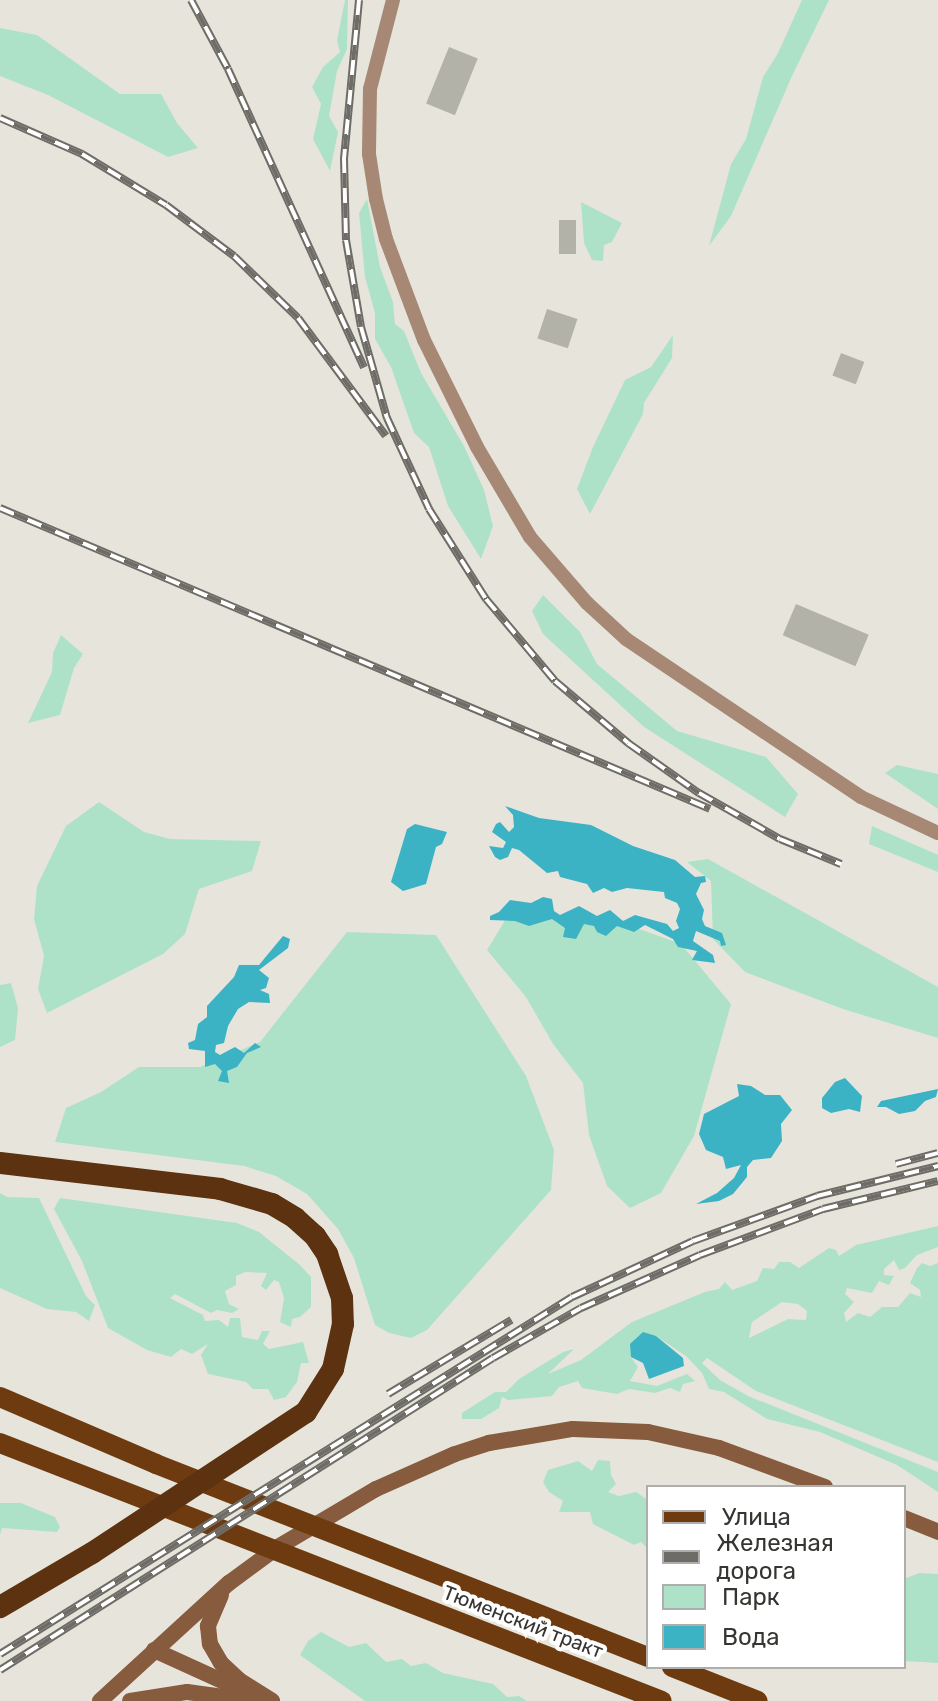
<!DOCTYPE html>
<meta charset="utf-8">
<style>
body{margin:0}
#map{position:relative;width:938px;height:1701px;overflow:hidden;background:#e7e5db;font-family:Rubik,sans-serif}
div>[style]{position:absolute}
.green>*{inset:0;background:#aee2c8}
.water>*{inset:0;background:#3cb2c5}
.building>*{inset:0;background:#b3b2a8;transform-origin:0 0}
.minor>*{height:14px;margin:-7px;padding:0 7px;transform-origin:7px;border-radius:7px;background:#a78874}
.secondary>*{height:16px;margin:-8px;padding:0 8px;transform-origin:8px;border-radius:8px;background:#875b3d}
.primary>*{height:20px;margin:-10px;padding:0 10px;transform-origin:10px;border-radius:10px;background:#6e3b11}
.trunk>*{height:22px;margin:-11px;padding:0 11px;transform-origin:11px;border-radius:11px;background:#5c3210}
.rail>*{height:8px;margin-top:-4px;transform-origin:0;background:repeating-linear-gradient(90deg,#fff 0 15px,#6e6c66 0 30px);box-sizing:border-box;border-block:2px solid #6e6c66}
span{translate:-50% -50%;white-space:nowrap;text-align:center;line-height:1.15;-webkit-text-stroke:8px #fff;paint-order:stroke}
.street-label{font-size:20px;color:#363531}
.legend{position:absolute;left:646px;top:1485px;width:260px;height:184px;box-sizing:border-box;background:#fff;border:2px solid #afaead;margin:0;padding:10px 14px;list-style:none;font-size:24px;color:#363531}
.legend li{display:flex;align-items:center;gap:16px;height:40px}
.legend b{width:40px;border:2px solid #afaead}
</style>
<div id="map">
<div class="green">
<i style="clip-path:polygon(345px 0,348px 0,347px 49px,337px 71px,329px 116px,338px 132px,330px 171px,313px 139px,321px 104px,312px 87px,323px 67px,340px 52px,337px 40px)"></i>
<i style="clip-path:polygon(802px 0,829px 0,792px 76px,731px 216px,709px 246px,731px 164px,746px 139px,763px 77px,778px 53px)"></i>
<i style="clip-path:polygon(0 28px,37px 35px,120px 94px,161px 94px,177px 123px,198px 148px,168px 157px,48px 95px,0 76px)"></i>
<i style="clip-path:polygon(367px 199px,380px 267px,393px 302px,395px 324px,404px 331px,421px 373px,464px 446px,484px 490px,493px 526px,481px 559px,448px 506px,429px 447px,414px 433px,391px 367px,375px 339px,375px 313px,365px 277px,359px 213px)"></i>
<i style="clip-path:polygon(581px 202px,622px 223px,612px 242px,604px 245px,603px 261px,592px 260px,584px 243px)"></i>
<i style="clip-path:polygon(673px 335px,672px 358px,644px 403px,643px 414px,590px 514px,577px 489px,593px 447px,625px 380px,651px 367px)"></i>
<i style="clip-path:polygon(543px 595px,580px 632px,597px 664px,677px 731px,766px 757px,798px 794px,785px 817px,644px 727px,543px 634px,532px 611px)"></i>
<i style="clip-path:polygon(61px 635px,83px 654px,74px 668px,60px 715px,28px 723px,52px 672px,53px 653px)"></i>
<i style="clip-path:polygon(897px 765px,938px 774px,938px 809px,885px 773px)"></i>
<i style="clip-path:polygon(99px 802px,144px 832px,170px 839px,261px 841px,252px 871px,199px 889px,185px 934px,163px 954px,47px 1013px,38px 989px,44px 956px,34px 919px,37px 886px,66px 826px)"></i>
<i style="clip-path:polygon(872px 826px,938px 855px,938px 872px,869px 844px)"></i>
<i style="clip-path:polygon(708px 859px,938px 987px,938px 1038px,843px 1009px,745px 972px,713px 939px,711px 881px,687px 862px)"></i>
<i style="clip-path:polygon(575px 916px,631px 926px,681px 944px,731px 1004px,694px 1136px,661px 1193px,630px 1208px,607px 1186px,589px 1135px,583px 1083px,553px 1044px,526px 997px,487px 950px,507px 917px)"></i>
<i style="clip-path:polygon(347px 932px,436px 935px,526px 1076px,554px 1150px,551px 1190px,427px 1330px,411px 1338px,389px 1333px,375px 1325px,354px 1258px,338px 1229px,307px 1194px,276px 1176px,244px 1166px,55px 1142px,66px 1108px,101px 1092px,139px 1067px,200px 1067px,260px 1042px)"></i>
<i style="clip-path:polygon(11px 983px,18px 1008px,15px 1040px,0 1047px,0 985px)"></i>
<i style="clip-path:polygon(0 1193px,7px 1197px,39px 1198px,86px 1296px,95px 1305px,89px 1321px,76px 1312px,47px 1309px,0 1288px)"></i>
<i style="clip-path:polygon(60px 1198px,237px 1223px,259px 1232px,300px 1265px,311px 1277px,311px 1307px,300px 1317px,292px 1319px,291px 1327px,280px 1322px,284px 1298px,279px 1282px,274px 1280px,266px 1290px,261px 1286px,267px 1273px,245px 1272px,236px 1276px,236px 1285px,225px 1291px,229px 1304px,239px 1309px,232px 1313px,217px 1310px,211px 1313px,175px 1294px,170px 1298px,203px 1315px,205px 1321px,219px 1320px,228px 1327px,230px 1318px,240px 1318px,242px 1337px,258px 1340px,262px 1331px,270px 1331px,263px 1344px,269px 1349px,303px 1342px,309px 1363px,301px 1363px,297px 1382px,286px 1397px,274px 1400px,268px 1389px,253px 1389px,246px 1382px,208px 1374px,201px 1355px,208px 1344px,192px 1354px,181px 1349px,171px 1357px,147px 1350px,108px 1328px,82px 1261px,54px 1209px)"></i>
<i style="clip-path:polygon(evenodd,938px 1226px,938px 1247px,917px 1255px,905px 1268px,899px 1270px,894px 1260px,884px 1269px,884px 1275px,894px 1276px,889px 1285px,879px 1281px,872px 1293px,847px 1288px,845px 1294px,854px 1302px,844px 1313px,846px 1322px,858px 1313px,870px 1317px,882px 1307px,898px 1307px,910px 1293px,921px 1297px,920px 1290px,910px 1283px,917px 1268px,922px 1263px,930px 1266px,938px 1263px,938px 1462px,756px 1391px,707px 1358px,702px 1363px,720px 1380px,748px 1396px,938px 1472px,938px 1492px,897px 1465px,820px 1432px,767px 1419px,724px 1392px,709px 1389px,702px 1373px,686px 1356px,656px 1336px,631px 1357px,638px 1367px,630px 1381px,657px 1386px,687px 1374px,695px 1381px,683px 1384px,680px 1392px,670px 1388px,655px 1393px,629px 1389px,617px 1394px,582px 1388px,578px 1381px,559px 1387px,552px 1396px,508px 1400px,502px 1397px,499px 1408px,481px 1419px,462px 1419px,462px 1413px,495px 1392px,506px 1392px,519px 1379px,563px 1352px,574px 1349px,548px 1374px,581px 1360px,632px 1322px,705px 1292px,719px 1289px,725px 1282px,732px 1290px,757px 1281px,763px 1268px,774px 1269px,779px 1262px,790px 1262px,799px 1268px,829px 1248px,836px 1250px,839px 1256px,856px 1245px,938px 1226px,782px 1302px,798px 1304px,807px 1311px,806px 1320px,788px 1319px,749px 1338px,752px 1322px,782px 1302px)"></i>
<i style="clip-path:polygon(598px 1460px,610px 1461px,611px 1475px,616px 1484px,608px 1492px,619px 1496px,636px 1492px,648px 1500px,648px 1549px,641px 1542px,634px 1545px,593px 1524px,590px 1512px,559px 1512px,563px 1501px,549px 1492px,543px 1482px,548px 1470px,578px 1461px,592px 1471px)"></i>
<i style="clip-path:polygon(0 1503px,21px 1503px,55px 1517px,60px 1527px,57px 1532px,2px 1528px,0 1535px)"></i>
<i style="clip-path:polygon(919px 1573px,938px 1574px,938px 1663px,904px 1661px,904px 1579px)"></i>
<i style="clip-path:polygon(321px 1632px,349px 1647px,366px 1643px,386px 1662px,402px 1659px,411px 1666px,426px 1663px,443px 1673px,493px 1684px,507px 1697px,519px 1696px,527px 1701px,365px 1701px,300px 1655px,308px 1641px)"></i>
</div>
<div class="water">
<i style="clip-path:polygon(505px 806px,539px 818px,591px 825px,633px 846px,675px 860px,695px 877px,705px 876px,706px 882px,701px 883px,696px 894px,704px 910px,702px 919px,705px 926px,722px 933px,726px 945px,721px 946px,720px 941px,696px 931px,693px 941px,713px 955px,715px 963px,692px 960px,697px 951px,678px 947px,673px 939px,645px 925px,634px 932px,617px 926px,606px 936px,597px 932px,594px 926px,584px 924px,576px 939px,563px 937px,565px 928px,552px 919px,529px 926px,515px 921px,490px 920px,490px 916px,499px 912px,510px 900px,531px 903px,543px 897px,552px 899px,554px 911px,560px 915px,579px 906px,597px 916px,610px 910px,623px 921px,635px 915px,667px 924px,673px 931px,679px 928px,676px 921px,680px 909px,677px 903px,665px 898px,664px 892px,627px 888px,612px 892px,604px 888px,593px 893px,587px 884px,560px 877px,558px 871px,547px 873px,519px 850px,512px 848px,508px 857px,500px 860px,495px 857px,489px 846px,503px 848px,506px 842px,492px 832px,496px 824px,500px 822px,509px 832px,514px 827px,513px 815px)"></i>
<i style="clip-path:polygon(415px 824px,447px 832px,442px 844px,436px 847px,426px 884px,403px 891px,391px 882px,407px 829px)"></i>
<i style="clip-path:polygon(283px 936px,290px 939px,288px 948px,259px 970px,269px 978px,266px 988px,260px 990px,269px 994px,270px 1003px,249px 1002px,238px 1009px,228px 1026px,224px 1043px,216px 1045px,215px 1052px,220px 1055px,235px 1047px,244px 1053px,255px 1043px,261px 1047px,247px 1053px,237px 1067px,227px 1071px,229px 1083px,218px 1081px,222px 1071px,215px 1064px,205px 1067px,205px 1051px,189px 1049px,188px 1043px,195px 1040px,198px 1024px,207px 1017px,207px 1006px,234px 977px,239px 965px,259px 965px)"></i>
<i style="clip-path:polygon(845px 1078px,862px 1096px,860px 1112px,849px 1109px,831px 1113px,822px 1108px,822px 1098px,835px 1082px)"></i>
<i style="clip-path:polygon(737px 1084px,751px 1086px,765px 1095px,780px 1095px,792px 1110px,781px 1124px,782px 1141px,771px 1158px,753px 1160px,747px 1167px,747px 1177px,733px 1194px,719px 1201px,696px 1204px,717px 1193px,734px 1178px,741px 1165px,726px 1169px,723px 1157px,706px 1150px,699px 1134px,704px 1114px,739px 1096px)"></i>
<i style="clip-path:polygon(938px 1089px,936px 1097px,925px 1101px,915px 1111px,899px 1114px,886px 1107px,877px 1107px,881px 1101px)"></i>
<i style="clip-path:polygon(643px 1332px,656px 1336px,683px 1358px,684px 1366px,649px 1379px,643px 1363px,631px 1357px,630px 1344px)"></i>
</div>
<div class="building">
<i style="left:449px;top:47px;width:31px;height:61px;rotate:22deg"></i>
<i style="left:559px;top:220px;width:17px;height:34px"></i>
<i style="left:547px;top:309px;width:32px;height:31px;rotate:18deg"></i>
<i style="left:841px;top:353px;width:25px;height:24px;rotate:21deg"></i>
<i style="left:796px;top:604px;width:79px;height:34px;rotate:23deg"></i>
</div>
<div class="minor">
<i style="left:393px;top:0;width:92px;rotate:104.5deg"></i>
<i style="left:370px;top:89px;width:65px;rotate:90.9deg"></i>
<i style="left:369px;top:154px;width:46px;rotate:81.2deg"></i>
<i style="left:376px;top:199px;width:41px;rotate:76deg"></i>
<i style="left:386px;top:239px;width:108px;rotate:69.4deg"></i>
<i style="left:424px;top:340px;width:119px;rotate:63.6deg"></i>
<i style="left:477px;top:447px;width:104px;rotate:59.5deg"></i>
<i style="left:530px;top:537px;width:87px;rotate:49.2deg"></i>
<i style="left:587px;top:603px;width:53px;rotate:42.7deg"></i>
<i style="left:626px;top:639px;width:283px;rotate:33.9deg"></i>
<i style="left:861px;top:797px;width:85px;rotate:25.1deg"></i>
</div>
<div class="secondary">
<i style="left:904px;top:1518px;width:37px;rotate:22deg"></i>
<i style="left:221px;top:1595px;width:34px;rotate:113deg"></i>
<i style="left:208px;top:1626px;width:18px;rotate:84deg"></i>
<i style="left:210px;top:1644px;width:22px;rotate:60deg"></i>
<i style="left:221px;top:1663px;width:25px;rotate:43deg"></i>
<i style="left:239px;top:1680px;width:39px;rotate:32deg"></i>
<i style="left:154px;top:1650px;width:99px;rotate:24.5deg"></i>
<i style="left:100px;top:1701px;width:175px;rotate:-42.5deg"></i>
<i style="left:229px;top:1583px;width:61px;rotate:-36.3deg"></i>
<i style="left:278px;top:1547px;width:114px;rotate:-30.6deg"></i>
<i style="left:376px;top:1489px;width:86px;rotate:-23.9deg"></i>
<i style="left:455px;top:1454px;width:36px;rotate:-18deg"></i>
<i style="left:489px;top:1443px;width:85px;rotate:-9.5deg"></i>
<i style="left:573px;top:1429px;width:75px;rotate:2.3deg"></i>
<i style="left:648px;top:1432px;width:73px;rotate:12.7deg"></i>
<i style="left:719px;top:1448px;width:113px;rotate:20.2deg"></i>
<i style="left:130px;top:1701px;width:58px;rotate:-9deg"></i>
<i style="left:187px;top:1692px;width:68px;rotate:7.7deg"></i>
</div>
<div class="primary">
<i style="left:0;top:1397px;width:170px;rotate:23.2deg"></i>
<i style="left:156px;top:1464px;width:529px;rotate:21.42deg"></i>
<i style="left:0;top:1443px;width:710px;rotate:21.29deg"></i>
<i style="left:672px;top:1667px;width:92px;rotate:21.6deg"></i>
</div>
<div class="trunk">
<i style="left:0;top:1163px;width:222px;rotate:6.7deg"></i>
<i style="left:220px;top:1189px;width:54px;rotate:16.1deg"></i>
<i style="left:272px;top:1204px;width:27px;rotate:31deg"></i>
<i style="left:295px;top:1218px;width:27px;rotate:42deg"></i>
<i style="left:315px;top:1236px;width:22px;rotate:56deg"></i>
<i style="left:327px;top:1254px;width:46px;rotate:71.2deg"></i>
<i style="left:342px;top:1298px;width:26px;rotate:88deg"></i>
<i style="left:343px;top:1324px;width:46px;rotate:102.5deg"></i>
<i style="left:333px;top:1369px;width:51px;rotate:122.1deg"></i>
<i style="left:306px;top:1412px;width:256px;rotate:146.6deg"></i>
<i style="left:92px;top:1553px;width:107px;rotate:149.6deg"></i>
</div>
<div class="rail">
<i style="left:191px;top:0;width:78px;rotate:61.8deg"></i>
<i style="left:228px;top:69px;width:328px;rotate:65.5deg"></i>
<i style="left:359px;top:0;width:159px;rotate:95.4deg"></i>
<i style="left:344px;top:158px;width:82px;rotate:88.6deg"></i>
<i style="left:346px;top:240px;width:88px;rotate:80.2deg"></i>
<i style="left:361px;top:327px;width:95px;rotate:74.1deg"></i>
<i style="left:387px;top:418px;width:100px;rotate:65.2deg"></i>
<i style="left:429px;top:509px;width:107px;rotate:57.7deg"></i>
<i style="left:486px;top:599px;width:107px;rotate:49.9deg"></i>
<i style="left:555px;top:681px;width:96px;rotate:40.3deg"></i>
<i style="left:628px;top:743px;width:87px;rotate:35.2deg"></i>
<i style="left:699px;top:793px;width:93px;rotate:29.6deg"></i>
<i style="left:780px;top:839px;width:66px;rotate:22.3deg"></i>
<i style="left:0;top:118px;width:90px;rotate:23.7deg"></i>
<i style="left:82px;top:154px;width:98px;rotate:31.3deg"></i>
<i style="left:166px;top:205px;width:85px;rotate:36.9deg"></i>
<i style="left:234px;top:256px;width:89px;rotate:44.1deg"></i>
<i style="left:298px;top:318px;width:147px;rotate:53.3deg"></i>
<i style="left:0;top:508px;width:771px;rotate:22.97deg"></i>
<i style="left:896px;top:1164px;width:43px;rotate:-14.7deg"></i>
<i style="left:388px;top:1394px;width:144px;rotate:-31deg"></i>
<i style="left:0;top:1654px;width:674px;rotate:-31.97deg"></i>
<i style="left:572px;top:1297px;width:133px;rotate:-24.8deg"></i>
<i style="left:693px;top:1241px;width:132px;rotate:-19.9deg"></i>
<i style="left:817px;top:1196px;width:125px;rotate:-13.9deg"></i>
<i style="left:0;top:1670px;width:583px;rotate:-32.33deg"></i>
<i style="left:493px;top:1358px;width:101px;rotate:-29.6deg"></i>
<i style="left:581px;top:1308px;width:130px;rotate:-24deg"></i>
<i style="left:700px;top:1255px;width:131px;rotate:-20.5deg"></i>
<i style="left:823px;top:1209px;width:118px;rotate:-13.7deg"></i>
</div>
<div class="street-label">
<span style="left:523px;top:1622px;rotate:21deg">Тюменский тракт</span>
</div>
<ul class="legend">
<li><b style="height:10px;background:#6e3b11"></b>Улица</li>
<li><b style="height:10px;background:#6e6c66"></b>Железная дорога</li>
<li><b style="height:22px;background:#aee2c8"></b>Парк</li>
<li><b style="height:22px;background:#3cb2c5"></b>Вода</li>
</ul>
</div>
